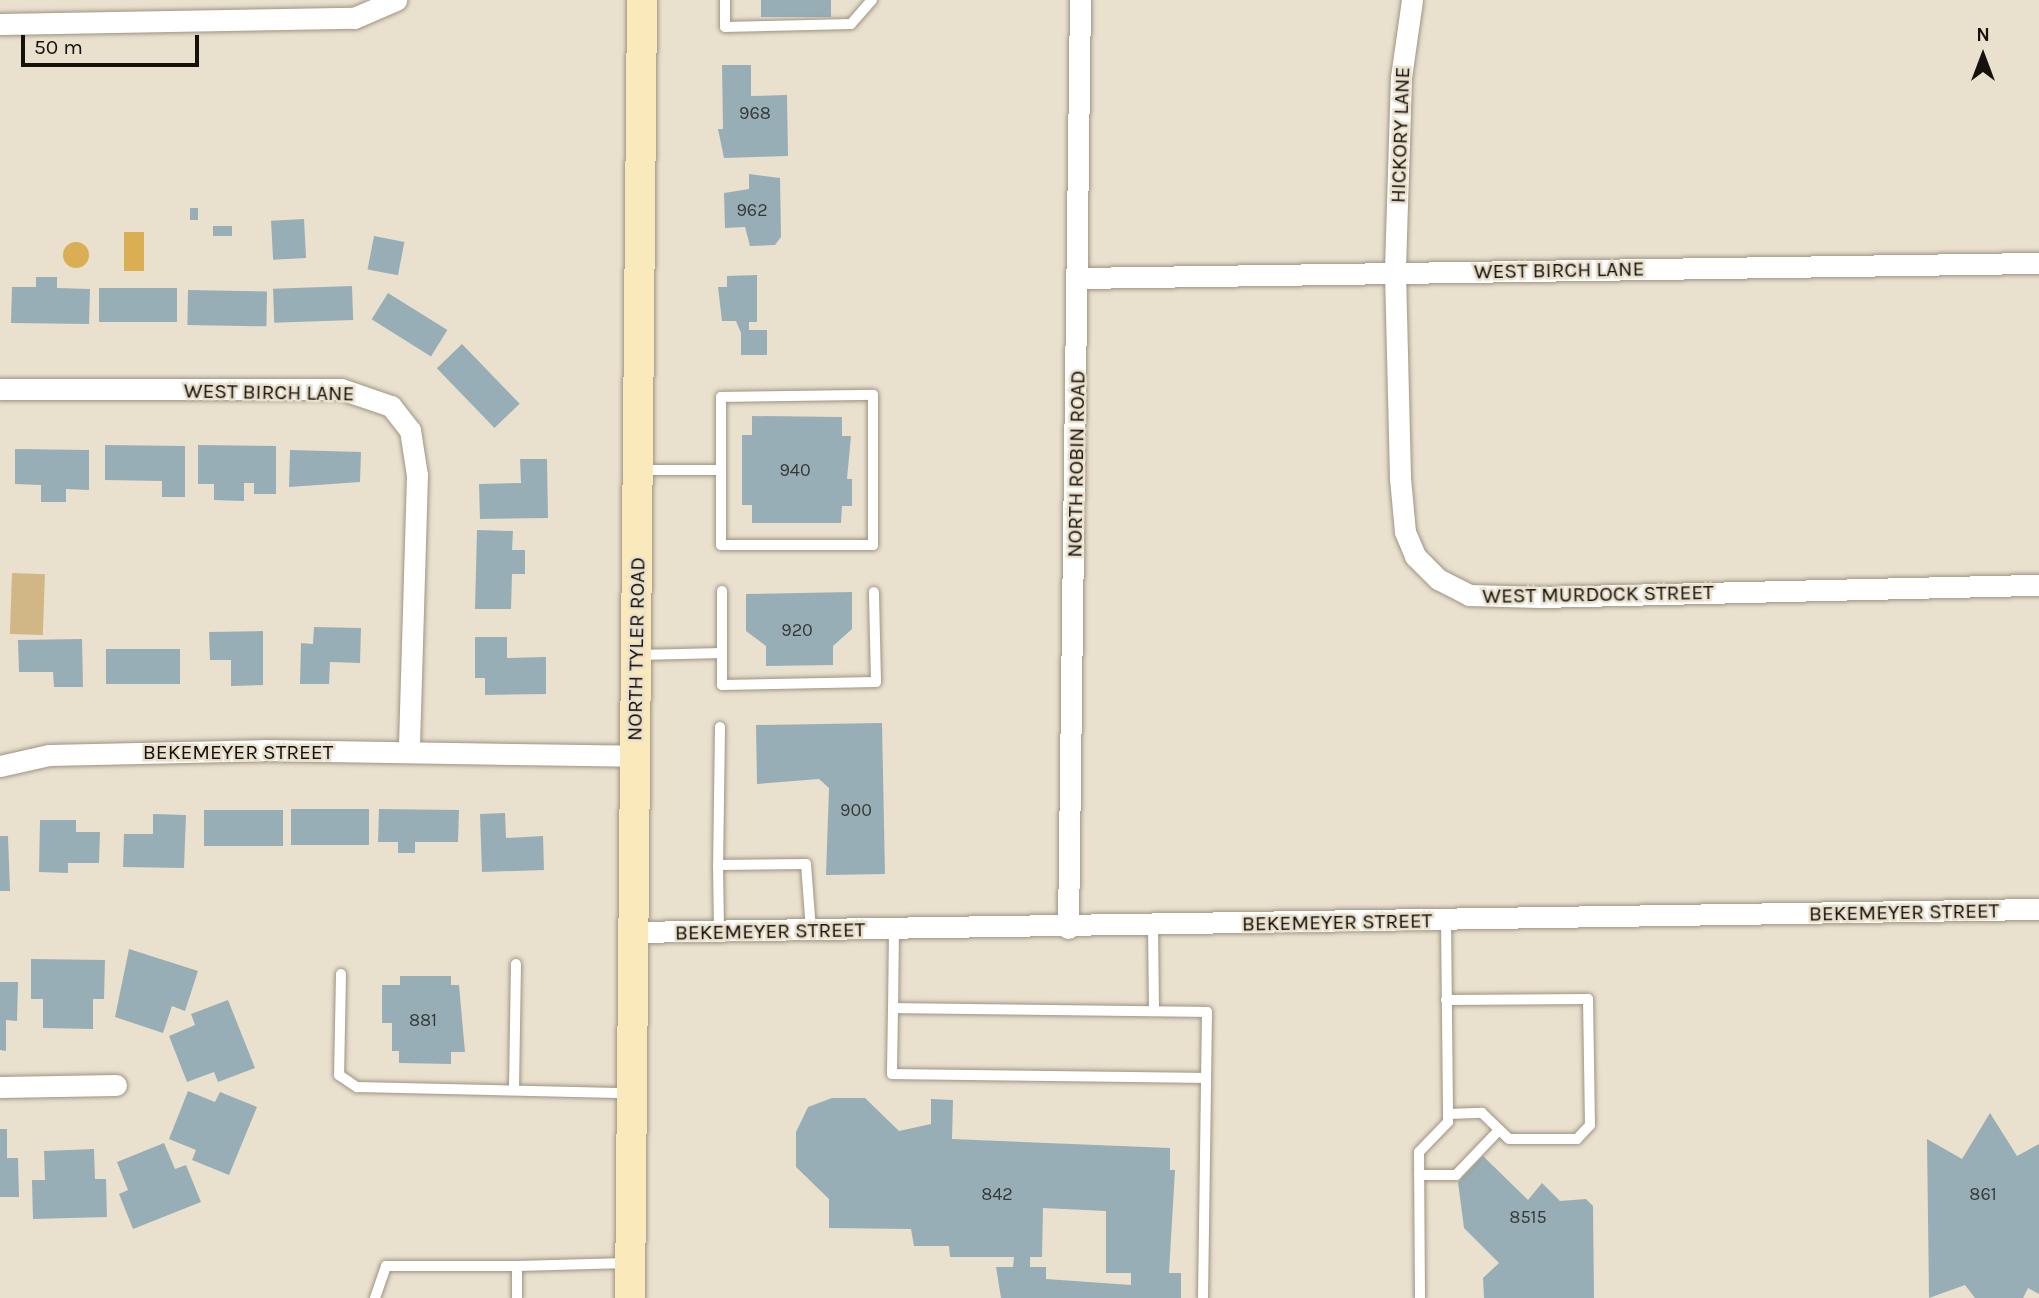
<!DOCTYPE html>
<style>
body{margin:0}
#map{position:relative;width:2039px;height:1298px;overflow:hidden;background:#eae0ce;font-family:Karla,sans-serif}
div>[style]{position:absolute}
.green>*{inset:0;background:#d1b785;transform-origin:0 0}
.water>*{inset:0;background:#daae53;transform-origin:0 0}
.round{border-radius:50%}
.building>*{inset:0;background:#98aeb6;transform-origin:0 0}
.roads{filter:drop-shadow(0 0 2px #9d9482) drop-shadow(0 0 2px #9d9482)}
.service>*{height:10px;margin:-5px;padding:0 5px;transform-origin:5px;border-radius:5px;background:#fff}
.minor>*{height:21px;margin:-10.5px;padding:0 10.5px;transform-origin:10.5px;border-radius:10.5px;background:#fff}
.secondary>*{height:30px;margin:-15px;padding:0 15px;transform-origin:15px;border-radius:15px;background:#fae9ba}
span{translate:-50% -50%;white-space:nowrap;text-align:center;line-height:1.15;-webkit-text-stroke:5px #eae0ce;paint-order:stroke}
.number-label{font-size:18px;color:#363836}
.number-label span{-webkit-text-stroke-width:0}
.street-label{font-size:21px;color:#15110b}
.north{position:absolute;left:1948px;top:21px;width:70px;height:70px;-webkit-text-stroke:5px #eae0ce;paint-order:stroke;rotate:0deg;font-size:19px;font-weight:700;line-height:28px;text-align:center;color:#15110b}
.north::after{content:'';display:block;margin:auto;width:24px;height:32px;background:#15110b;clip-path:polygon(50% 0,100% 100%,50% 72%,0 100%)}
.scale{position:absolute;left:21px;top:35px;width:178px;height:32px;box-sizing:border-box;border:4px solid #15110b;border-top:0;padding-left:9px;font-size:21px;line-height:24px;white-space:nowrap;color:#15110b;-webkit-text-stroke:5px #eae0ce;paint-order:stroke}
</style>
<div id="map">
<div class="green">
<i style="left:12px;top:573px;width:33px;height:61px;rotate:2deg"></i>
</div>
<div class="water">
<i style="left:124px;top:232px;width:20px;height:39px"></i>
<i class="round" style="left:63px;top:242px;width:26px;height:26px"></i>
</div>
<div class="building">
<i style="left:761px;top:0;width:70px;height:17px"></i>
<i style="clip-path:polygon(722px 65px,751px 65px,751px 96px,787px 95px,788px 156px,724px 158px,718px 129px,723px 129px)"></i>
<i style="clip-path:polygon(749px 174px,780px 178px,781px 237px,775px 245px,750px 246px,745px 227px,725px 228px,724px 193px,749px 189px)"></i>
<i style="left:190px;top:208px;width:8px;height:12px"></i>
<i style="left:304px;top:219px;width:39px;height:33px;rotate:87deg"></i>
<i style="left:232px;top:226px;width:10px;height:19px;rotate:90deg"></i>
<i style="left:374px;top:236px;width:31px;height:34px;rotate:11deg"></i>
<i style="clip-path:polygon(757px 275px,757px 322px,749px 322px,749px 330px,767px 330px,767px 355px,741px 355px,741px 333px,736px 321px,722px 321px,718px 287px,727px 287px,727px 276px)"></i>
<i style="clip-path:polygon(36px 277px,57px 277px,57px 288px,90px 289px,89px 324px,11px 323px,12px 287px,36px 287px)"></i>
<i style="left:352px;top:286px;width:34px;height:79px;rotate:88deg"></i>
<i style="left:177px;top:288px;width:34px;height:78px;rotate:90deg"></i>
<i style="left:188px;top:290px;width:79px;height:35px;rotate:1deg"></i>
<i style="left:388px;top:293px;width:70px;height:31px;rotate:32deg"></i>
<i style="left:462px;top:344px;width:83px;height:35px;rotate:46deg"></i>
<i style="clip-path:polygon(752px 416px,842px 417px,842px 436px,851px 436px,847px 479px,852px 479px,852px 506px,842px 506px,841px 523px,752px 523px,752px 505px,742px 505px,742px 435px,752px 435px)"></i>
<i style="clip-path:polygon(105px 445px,185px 446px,185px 497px,162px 497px,162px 481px,105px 480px)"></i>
<i style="clip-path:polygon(198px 445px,276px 446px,276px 494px,254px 494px,254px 483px,244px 483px,244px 501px,214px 500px,214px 484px,198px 484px)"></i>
<i style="clip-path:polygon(15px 449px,89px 450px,89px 490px,66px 489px,66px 502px,41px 502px,41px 485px,15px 484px)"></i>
<i style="clip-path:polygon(290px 450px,361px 452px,360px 482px,289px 487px)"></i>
<i style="clip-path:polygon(520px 459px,547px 459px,548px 518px,480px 519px,479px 484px,521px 483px)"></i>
<i style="clip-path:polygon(477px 530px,513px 531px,512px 550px,525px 550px,525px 574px,512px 574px,511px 609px,475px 609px)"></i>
<i style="clip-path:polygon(852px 592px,852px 629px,833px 646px,833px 665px,766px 666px,766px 646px,746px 631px,746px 594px)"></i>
<i style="clip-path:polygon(314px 627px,361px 628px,360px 663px,330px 662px,329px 684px,300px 684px,301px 643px,313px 644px)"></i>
<i style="clip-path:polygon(263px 631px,263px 685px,231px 686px,231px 660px,210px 660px,209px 632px)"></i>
<i style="clip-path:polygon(475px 637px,507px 637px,507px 658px,546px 657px,546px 694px,485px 695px,485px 678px,475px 678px)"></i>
<i style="clip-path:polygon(82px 639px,83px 687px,54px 687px,53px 672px,19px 672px,18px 640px)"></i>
<i style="left:180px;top:649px;width:35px;height:74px;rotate:90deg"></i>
<i style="clip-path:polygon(882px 723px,885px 874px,826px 875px,829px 788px,819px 779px,757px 784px,756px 725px)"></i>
<i style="left:369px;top:809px;width:36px;height:78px;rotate:90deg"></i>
<i style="clip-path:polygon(379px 809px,459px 810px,458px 842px,415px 842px,415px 853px,398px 853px,398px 842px,378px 842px)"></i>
<i style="left:283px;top:810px;width:36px;height:79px;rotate:90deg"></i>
<i style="clip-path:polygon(505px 813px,506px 838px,543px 836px,544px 870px,482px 872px,480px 814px)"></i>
<i style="clip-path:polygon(153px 814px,186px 815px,184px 868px,123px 867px,124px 834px,153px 834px)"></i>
<i style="clip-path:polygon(40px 820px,76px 820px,76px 832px,100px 832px,99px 863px,68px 863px,68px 873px,39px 872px)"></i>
<i style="clip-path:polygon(0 836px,8px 836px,10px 891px,0 891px)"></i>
<i style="clip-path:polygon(129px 949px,198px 971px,185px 1011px,172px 1006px,163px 1033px,115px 1017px)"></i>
<i style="clip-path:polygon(31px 959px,105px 960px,104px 999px,93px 999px,93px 1029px,43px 1028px,43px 999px,31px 999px)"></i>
<i style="clip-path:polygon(400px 976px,451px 976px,451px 985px,459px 985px,465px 1052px,451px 1052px,451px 1064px,399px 1063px,399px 1051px,392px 1051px,392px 1023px,382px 1023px,382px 985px,400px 985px)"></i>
<i style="clip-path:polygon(0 982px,18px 982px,17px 1021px,6px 1020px,6px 1051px,0 1050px)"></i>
<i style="clip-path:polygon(228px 1000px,255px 1068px,218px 1082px,214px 1072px,187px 1082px,169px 1036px,195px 1025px,191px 1014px)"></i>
<i style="clip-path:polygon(188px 1091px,215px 1102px,220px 1092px,257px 1107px,229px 1175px,192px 1160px,196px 1150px,169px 1139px)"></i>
<i style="clip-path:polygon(evenodd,832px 1098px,865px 1098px,899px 1131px,931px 1124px,931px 1099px,953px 1100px,952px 1139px,1170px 1148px,1170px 1170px,1175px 1170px,1169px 1273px,1181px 1273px,1181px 1298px,1001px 1298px,996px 1267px,1013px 1267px,1014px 1257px,950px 1257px,949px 1246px,914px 1246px,911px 1229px,829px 1228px,829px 1199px,796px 1167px,796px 1132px,808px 1107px,832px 1098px,1043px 1208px,1106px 1211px,1106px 1273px,1131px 1273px,1131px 1285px,1046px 1279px,1046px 1267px,1030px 1267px,1030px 1257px,1042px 1257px,1043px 1208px)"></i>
<i style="clip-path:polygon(1990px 1113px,2017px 1156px,2039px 1144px,2039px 1294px,2028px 1288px,2023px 1298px,1975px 1298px,1965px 1285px,1929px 1298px,1927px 1139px,1962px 1159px)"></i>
<i style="clip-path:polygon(0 1129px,7px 1129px,7px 1158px,18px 1158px,19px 1197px,0 1197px)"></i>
<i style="clip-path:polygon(164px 1143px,175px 1169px,186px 1165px,201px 1202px,133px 1229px,119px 1194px,128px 1190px,117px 1162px)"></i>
<i style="clip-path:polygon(94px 1149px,95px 1179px,106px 1179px,107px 1217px,33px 1219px,32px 1180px,45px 1180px,44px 1151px)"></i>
<i style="clip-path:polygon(1483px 1156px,1528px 1200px,1542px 1183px,1560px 1201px,1586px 1199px,1593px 1206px,1594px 1298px,1484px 1298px,1483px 1278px,1499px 1263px,1464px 1228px,1458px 1182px)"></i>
</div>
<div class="roads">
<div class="service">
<i style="left:725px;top:0;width:27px;rotate:90deg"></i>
<i style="left:725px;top:27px;width:126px;rotate:-1.4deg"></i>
<i style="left:851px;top:24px;width:32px;rotate:-49deg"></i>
<i style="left:873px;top:395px;width:150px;rotate:90deg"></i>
<i style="left:873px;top:545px;width:152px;rotate:180deg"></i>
<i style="left:721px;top:545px;width:148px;rotate:-90deg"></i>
<i style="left:721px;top:397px;width:152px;rotate:-0.8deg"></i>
<i style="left:639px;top:470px;width:82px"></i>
<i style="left:722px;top:591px;width:62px;rotate:90deg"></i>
<i style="left:639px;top:655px;width:83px;rotate:-1.4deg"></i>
<i style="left:722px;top:653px;width:32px;rotate:90deg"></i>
<i style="left:722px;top:685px;width:154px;rotate:-1.1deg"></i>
<i style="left:876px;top:682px;width:90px;rotate:-91.3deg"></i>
<i style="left:720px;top:727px;width:138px;rotate:90.8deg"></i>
<i style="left:718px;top:865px;width:88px;rotate:-0.7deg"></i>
<i style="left:806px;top:864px;width:66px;rotate:85.7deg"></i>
<i style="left:718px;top:865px;width:67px;rotate:89.1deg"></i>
<i style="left:1446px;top:920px;width:194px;rotate:89.4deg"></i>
<i style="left:1448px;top:1114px;width:34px;rotate:-2deg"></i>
<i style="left:1482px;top:1113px;width:37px;rotate:44deg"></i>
<i style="left:1509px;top:1139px;width:68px"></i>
<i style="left:1577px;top:1139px;width:19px;rotate:-47deg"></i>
<i style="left:1590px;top:1125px;width:126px;rotate:-90.9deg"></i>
<i style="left:1588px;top:999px;width:142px;rotate:179.6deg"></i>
<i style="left:1153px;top:926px;width:85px;rotate:89.3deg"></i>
<i style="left:894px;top:930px;width:78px;rotate:90.7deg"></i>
<i style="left:893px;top:1008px;width:314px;rotate:0.7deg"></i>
<i style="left:1207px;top:1012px;width:286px;rotate:90.8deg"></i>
<i style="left:341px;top:974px;width:101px;rotate:91.1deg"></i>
<i style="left:339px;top:1075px;width:22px;rotate:34deg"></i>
<i style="left:357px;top:1087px;width:272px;rotate:1.3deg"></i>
<i style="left:893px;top:1008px;width:66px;rotate:90.9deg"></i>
<i style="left:892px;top:1074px;width:314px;rotate:0.7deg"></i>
<i style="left:514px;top:1090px;width:126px;rotate:-89.1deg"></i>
<i style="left:1419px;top:1175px;width:37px"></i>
<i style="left:1456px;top:1175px;width:62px;rotate:-46.3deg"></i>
<i style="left:375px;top:1298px;width:34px;rotate:-71deg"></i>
<i style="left:386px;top:1266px;width:131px"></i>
<i style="left:517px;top:1298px;width:32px;rotate:-90deg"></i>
<i style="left:517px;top:1266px;width:111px;rotate:-1.5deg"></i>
<i style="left:1420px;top:1298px;width:146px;rotate:-90.4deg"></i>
<i style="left:1419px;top:1152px;width:42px;rotate:-46deg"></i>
<i style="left:1448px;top:1122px;width:8px;rotate:-90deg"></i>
</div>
<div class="minor">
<i style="left:1412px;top:0;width:78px;rotate:98.1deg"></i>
<i style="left:1401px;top:77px;width:195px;rotate:91.8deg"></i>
<i style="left:1395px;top:272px;width:206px;rotate:88.6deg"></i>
<i style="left:1400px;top:478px;width:54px;rotate:84.7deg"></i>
<i style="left:1405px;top:532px;width:26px;rotate:67deg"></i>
<i style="left:1415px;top:556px;width:33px;rotate:45deg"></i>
<i style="left:1438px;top:579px;width:35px;rotate:27deg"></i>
<i style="left:1469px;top:595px;width:71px;rotate:1.6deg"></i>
<i style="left:1540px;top:597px;width:499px;rotate:-1.4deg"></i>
<i style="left:0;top:24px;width:354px;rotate:-1deg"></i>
<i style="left:354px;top:18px;width:46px;rotate:-23.2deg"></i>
<i style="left:1079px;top:278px;width:960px;rotate:-0.9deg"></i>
<i style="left:0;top:389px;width:341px"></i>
<i style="left:341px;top:389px;width:53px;rotate:18.8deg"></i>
<i style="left:391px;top:406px;width:31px;rotate:52deg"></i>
<i style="left:410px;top:430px;width:46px;rotate:81.2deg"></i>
<i style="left:417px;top:475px;width:277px;rotate:91.7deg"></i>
<i style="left:0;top:766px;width:50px;rotate:-12.7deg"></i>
<i style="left:49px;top:755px;width:214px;rotate:-1.3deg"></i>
<i style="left:263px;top:750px;width:372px;rotate:0.9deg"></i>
<i style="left:1068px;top:928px;width:928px;rotate:-89.26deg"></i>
<i style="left:634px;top:932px;width:1405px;rotate:-0.94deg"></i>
<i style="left:0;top:1087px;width:116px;rotate:-1deg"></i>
</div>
<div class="secondary">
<i style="left:630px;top:1298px;width:1298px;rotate:-89.47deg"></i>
</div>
</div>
<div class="number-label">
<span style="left:755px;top:113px">968</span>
<span style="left:752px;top:210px">962</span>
<span style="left:795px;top:470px">940</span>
<span style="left:797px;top:630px">920</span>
<span style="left:856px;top:810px">900</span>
<span style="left:423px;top:1020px">881</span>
<span style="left:997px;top:1194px">842</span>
<span style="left:1983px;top:1194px">861</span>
<span style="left:1528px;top:1217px">8515</span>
</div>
<div class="street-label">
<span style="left:1400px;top:135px;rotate:-88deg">HICKORY LANE</span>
<span style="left:1559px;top:270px;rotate:-1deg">WEST BIRCH LANE</span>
<span style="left:269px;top:392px;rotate:1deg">WEST BIRCH LANE</span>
<span style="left:1076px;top:464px;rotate:-89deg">NORTH ROBIN ROAD</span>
<span style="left:1598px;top:594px;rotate:-1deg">WEST MURDOCK STREET</span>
<span style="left:636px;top:649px;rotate:-89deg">NORTH TYLER ROAD</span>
<span style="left:238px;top:752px">BEKEMEYER STREET</span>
<span style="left:1904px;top:912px;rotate:-1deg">BEKEMEYER STREET</span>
<span style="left:1337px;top:922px;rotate:-1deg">BEKEMEYER STREET</span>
<span style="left:770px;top:931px;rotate:-1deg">BEKEMEYER STREET</span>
</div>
<div class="north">N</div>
<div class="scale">50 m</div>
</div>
